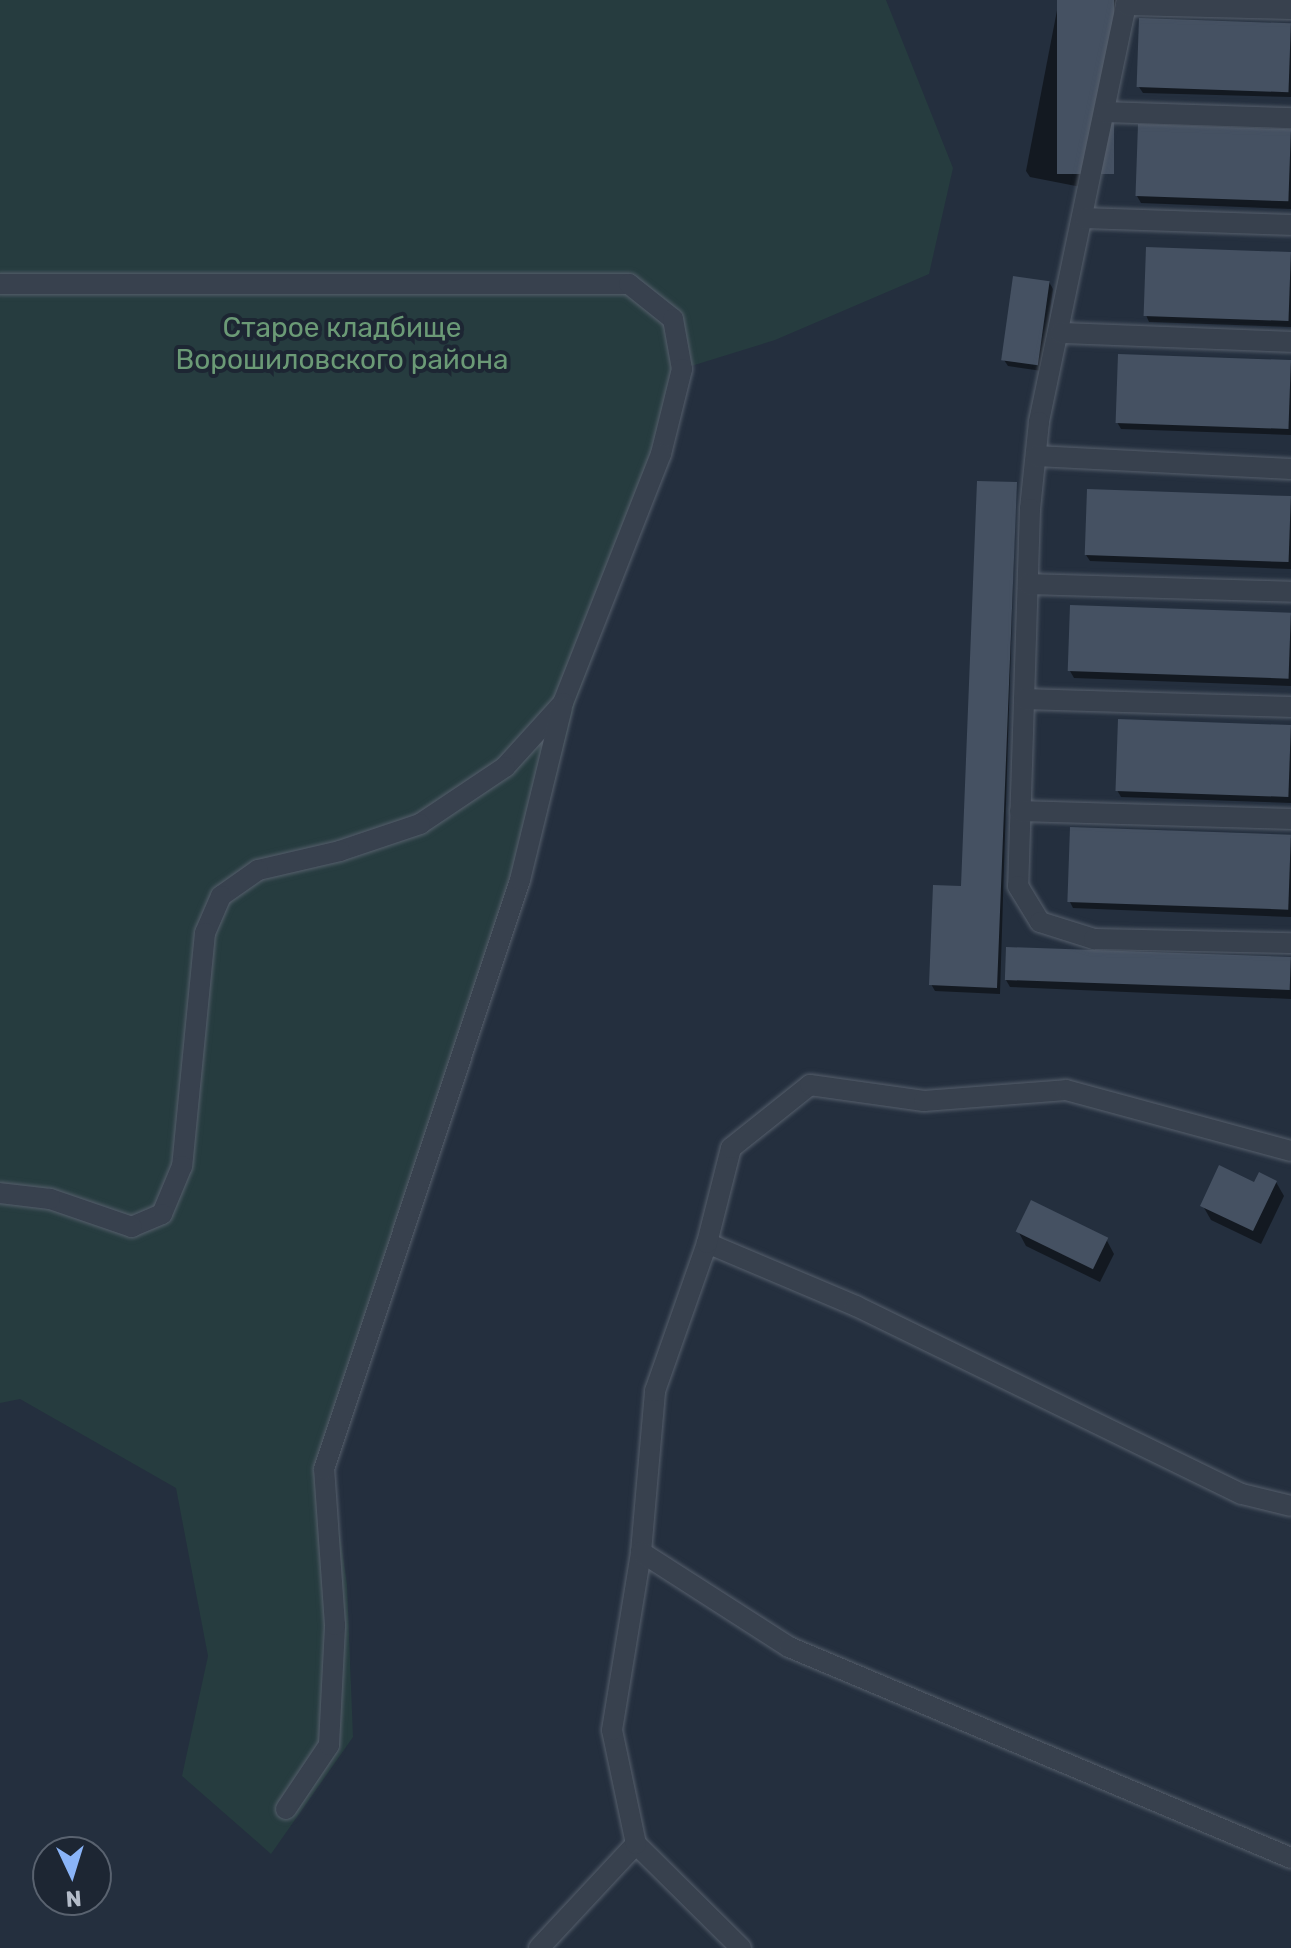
<!DOCTYPE html>
<meta charset="utf-8">
<style>
body{margin:0}
#map{position:relative;width:1291px;height:1948px;overflow:hidden;background:#242f3e;font-family:Rubik,sans-serif}
div>[style]{position:absolute}
.green>*{inset:0;background:#263c3f}
.shadow>*{inset:0;background:#0007}
.building>*{inset:0;background:#455162;transform-origin:0 0}
.roads{filter:drop-shadow(0 0 2px #565f6c) drop-shadow(0 0 2px #565f6c)}
.service>*{height:20px;margin:-10px;padding:0 10px;transform-origin:10px;border-radius:10px;background:#38414e}
span{translate:-50% -50%;white-space:nowrap;text-align:center;line-height:1.15;-webkit-text-stroke:8px #1d2633;paint-order:stroke}
.park-label{font-size:28px;color:#6b9a76}
.north{position:absolute;left:32px;top:1836px;width:80px;height:80px;box-sizing:border-box;background:#1d2633;border:2px solid #59626f;border-radius:50%;rotate:176deg;font-size:22px;font-weight:700;line-height:32px;text-align:center;color:#b4bcc9}
.north::after{content:'';display:block;margin:auto;width:28px;height:36px;background:#8ab4f8;clip-path:polygon(50% 0,100% 100%,50% 72%,0 100%)}
</style>
<div id="map">
<div class="green">
<i style="clip-path:polygon(0 0,886px 0,953px 168px,929px 274px,775px 340px,688px 367px,665px 463px,575px 703px,529px 882px,331px 1474px,347px 1584px,353px 1737px,271px 1854px,182px 1776px,208px 1656px,176px 1488px,20px 1399px,0 1403px)"></i>
</div>
<div class="shadow">
<i style="clip-path:polygon(1059px 0,1118px 0,1081px 187px,1030px 177px,1026px 171px)"></i>
<i style="clip-path:polygon(1291px 24px,1291px 97px,1143px 93px,1139px 87px)"></i>
<i style="clip-path:polygon(1291px 132px,1291px 209px,1141px 203px,1137px 196px)"></i>
<i style="clip-path:polygon(1291px 254px,1291px 327px,1149px 322px,1146px 315px)"></i>
<i style="clip-path:polygon(1049px 282px,1053px 289px,1042px 371px,1008px 366px,1004px 360px)"></i>
<i style="clip-path:polygon(1291px 363px,1291px 435px,1121px 429px,1117px 422px)"></i>
<i style="clip-path:polygon(1016px 484px,1000px 994px,935px 991px,931px 984px,963px 888px)"></i>
<i style="clip-path:polygon(1291px 499px,1291px 569px,1090px 561px,1086px 555px)"></i>
<i style="clip-path:polygon(1291px 615px,1291px 686px,1074px 678px,1070px 671px)"></i>
<i style="clip-path:polygon(1291px 727px,1291px 803px,1121px 797px,1117px 790px)"></i>
<i style="clip-path:polygon(1291px 838px,1291px 917px,1073px 908px,1070px 902px)"></i>
<i style="clip-path:polygon(1291px 960px,1291px 999px,1010px 987px,1006px 980px)"></i>
<i style="clip-path:polygon(1276px 1182px,1284px 1196px,1261px 1244px,1211px 1220px,1203px 1206px)"></i>
<i style="clip-path:polygon(1018px 1231px,1106px 1239px,1114px 1254px,1100px 1282px,1026px 1246px)"></i>
</div>
<div class="building">
<i style="left:1057px;top:0;width:57px;height:174px"></i>
<i style="left:1139px;top:18px;width:152px;height:69px;rotate:2deg"></i>
<i style="left:1138px;top:124px;width:153px;height:72px;rotate:2deg"></i>
<i style="left:1146px;top:247px;width:145px;height:69px;rotate:2deg"></i>
<i style="left:1013px;top:276px;width:37px;height:85px;rotate:8deg"></i>
<i style="left:1118px;top:354px;width:173px;height:69px;rotate:2deg"></i>
<i style="clip-path:polygon(977px 481px,1017px 482px,997px 988px,929px 985px,933px 885px,961px 886px)"></i>
<i style="left:1087px;top:489px;width:204px;height:66px;rotate:2deg"></i>
<i style="left:1070px;top:605px;width:221px;height:66px;rotate:2deg"></i>
<i style="left:1118px;top:719px;width:173px;height:72px;rotate:2deg"></i>
<i style="left:1070px;top:827px;width:221px;height:75px;rotate:2deg"></i>
<i style="left:1006px;top:947px;width:285px;height:33px;rotate:2deg"></i>
<i style="clip-path:polygon(1219px 1165px,1254px 1182px,1259px 1172px,1277px 1181px,1253px 1231px,1200px 1206px)"></i>
<i style="left:1031px;top:1200px;width:86px;height:35px;rotate:26deg"></i>
</div>
<div class="roads">
<div class="service">
<i style="left:1127px;top:0;width:431px;rotate:101.8deg"></i>
<i style="left:1039px;top:422px;width:87px;rotate:95.9deg"></i>
<i style="left:1030px;top:509px;width:377px;rotate:91.8deg"></i>
<i style="left:1018px;top:886px;width:42px;rotate:58.6deg"></i>
<i style="left:1040px;top:922px;width:57px;rotate:17.5deg"></i>
<i style="left:1094px;top:939px;width:197px;rotate:1.2deg"></i>
<i style="left:1126px;top:5px;width:165px;rotate:1.4deg"></i>
<i style="left:1106px;top:112px;width:185px;rotate:1.9deg"></i>
<i style="left:1085px;top:218px;width:206px;rotate:1.9deg"></i>
<i style="left:0;top:284px;width:629px"></i>
<i style="left:629px;top:284px;width:56px;rotate:38.5deg"></i>
<i style="left:673px;top:319px;width:51px;rotate:79.8deg"></i>
<i style="left:682px;top:369px;width:88px;rotate:103.9deg"></i>
<i style="left:661px;top:454px;width:268px;rotate:111.5deg"></i>
<i style="left:563px;top:703px;width:86px;rotate:132.2deg"></i>
<i style="left:505px;top:767px;width:102px;rotate:146.2deg"></i>
<i style="left:420px;top:824px;width:84px;rotate:161.4deg"></i>
<i style="left:340px;top:851px;width:84px;rotate:167deg"></i>
<i style="left:258px;top:870px;width:45px;rotate:144.9deg"></i>
<i style="left:221px;top:896px;width:40px;rotate:113.4deg"></i>
<i style="left:205px;top:933px;width:234px;rotate:95.6deg"></i>
<i style="left:182px;top:1166px;width:52px;rotate:112.6deg"></i>
<i style="left:162px;top:1214px;width:33px;rotate:157deg"></i>
<i style="left:132px;top:1227px;width:87px;rotate:-161.1deg"></i>
<i style="left:50px;top:1199px;width:50px;rotate:-173.2deg"></i>
<i style="left:1060px;top:333px;width:231px;rotate:2.2deg"></i>
<i style="left:1036px;top:456px;width:255px;rotate:2.9deg"></i>
<i style="left:1028px;top:584px;width:263px;rotate:1.7deg"></i>
<i style="left:1024px;top:699px;width:267px;rotate:1.7deg"></i>
<i style="left:1020px;top:811px;width:271px;rotate:1.7deg"></i>
<i style="left:707px;top:1243px;width:162px;rotate:22.9deg"></i>
<i style="left:856px;top:1306px;width:429px;rotate:26deg"></i>
<i style="left:1242px;top:1494px;width:50px;rotate:13.8deg"></i>
<i style="left:641px;top:1552px;width:162px;rotate:-85deg"></i>
<i style="left:655px;top:1391px;width:157px;rotate:-70.6deg"></i>
<i style="left:707px;top:1243px;width:98px;rotate:-75.8deg"></i>
<i style="left:731px;top:1148px;width:101px;rotate:-38.6deg"></i>
<i style="left:810px;top:1085px;width:115px;rotate:8deg"></i>
<i style="left:924px;top:1101px;width:142px;rotate:-4.4deg"></i>
<i style="left:1066px;top:1090px;width:233px;rotate:15.2deg"></i>
<i style="left:286px;top:1809px;width:77px;rotate:-56.1deg"></i>
<i style="left:329px;top:1745px;width:120px;rotate:-87.1deg"></i>
<i style="left:335px;top:1625px;width:156px;rotate:-94deg"></i>
<i style="left:324px;top:1469px;width:621px;rotate:-71.59deg"></i>
<i style="left:520px;top:880px;width:177px;rotate:-76.3deg"></i>
<i style="left:539px;top:1948px;width:142px;rotate:-47deg"></i>
<i style="left:741px;top:1948px;width:148px;rotate:-135.3deg"></i>
<i style="left:636px;top:1844px;width:116px;rotate:-101.9deg"></i>
<i style="left:612px;top:1730px;width:180px;rotate:-80.7deg"></i>
<i style="left:641px;top:1552px;width:176px;rotate:32.7deg"></i>
<i style="left:789px;top:1647px;width:545px;rotate:22.8deg"></i>
</div>
</div>
<div class="park-label">
<span style="left:342px;top:344px">Старое кладбище<br>Ворошиловского района</span>
</div>
<div class="north">N</div>
</div>
